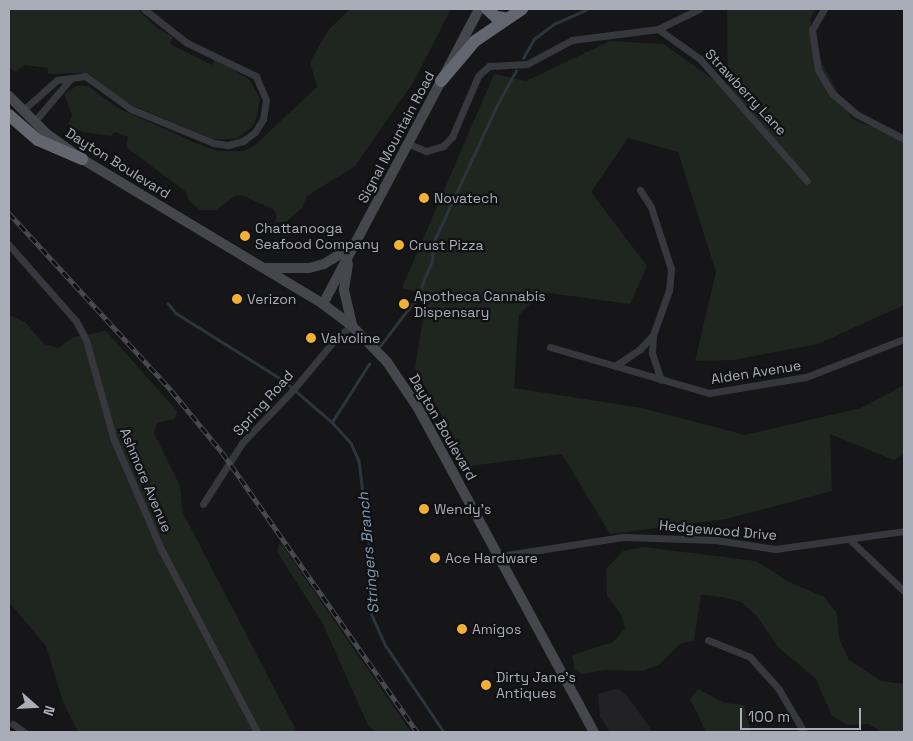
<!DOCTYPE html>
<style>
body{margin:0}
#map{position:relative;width:913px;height:741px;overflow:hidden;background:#161618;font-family:"Space Grotesk",sans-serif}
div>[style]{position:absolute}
.built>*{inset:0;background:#222225}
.green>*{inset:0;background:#1e261f}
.stream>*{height:2.5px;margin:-1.25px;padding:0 1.25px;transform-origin:1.25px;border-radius:1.25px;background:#2c353c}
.minor>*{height:7px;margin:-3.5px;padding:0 3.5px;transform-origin:3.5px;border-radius:3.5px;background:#37383d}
.secondary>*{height:10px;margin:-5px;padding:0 5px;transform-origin:5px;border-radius:5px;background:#45474d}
.motorway>*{height:12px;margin:-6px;padding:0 6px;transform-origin:6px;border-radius:6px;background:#63666e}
.rail>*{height:4.5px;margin-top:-2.25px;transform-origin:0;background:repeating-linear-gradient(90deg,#111113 0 8px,#4a4c52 0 16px);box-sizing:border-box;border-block:1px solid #4a4c52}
.dots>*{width:14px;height:14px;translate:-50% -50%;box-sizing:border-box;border:2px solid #111113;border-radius:50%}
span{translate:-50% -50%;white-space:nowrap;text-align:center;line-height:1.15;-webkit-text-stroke:4.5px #111113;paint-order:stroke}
.street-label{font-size:14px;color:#a8adb8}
.poi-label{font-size:14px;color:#a8adb8}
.left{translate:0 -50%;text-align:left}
.water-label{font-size:15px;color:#7f9bb3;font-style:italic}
.frame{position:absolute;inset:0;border:10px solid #a8adb8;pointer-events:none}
.north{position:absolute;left:10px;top:681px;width:50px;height:50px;-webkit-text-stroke:4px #111113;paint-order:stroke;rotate:109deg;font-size:14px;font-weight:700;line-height:20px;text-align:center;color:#a8adb8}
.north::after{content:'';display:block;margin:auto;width:18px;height:22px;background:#a8adb8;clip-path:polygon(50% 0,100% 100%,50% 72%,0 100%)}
.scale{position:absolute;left:740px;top:708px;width:121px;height:22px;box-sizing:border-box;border:2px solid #a8adb8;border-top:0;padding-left:6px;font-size:15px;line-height:18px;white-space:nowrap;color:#a8adb8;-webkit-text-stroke:4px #111113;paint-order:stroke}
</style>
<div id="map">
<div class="built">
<i style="clip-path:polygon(618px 688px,628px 697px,653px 732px,610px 732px,600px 717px,598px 694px)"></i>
</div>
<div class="green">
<i style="clip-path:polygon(9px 9px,137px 9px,156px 27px,173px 37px,170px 44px,212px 65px,215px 59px,250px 80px,260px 99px,256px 120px,252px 127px,236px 139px,213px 139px,132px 105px,82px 73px,48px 74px,48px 68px,25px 65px,15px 72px,9px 67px)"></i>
<i style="clip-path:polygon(350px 9px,451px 9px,413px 83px,355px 166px,307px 196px,302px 208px,286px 222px,275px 222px,277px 215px,274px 210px,242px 195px,235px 196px,216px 210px,200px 210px,189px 201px,186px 192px,126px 147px,128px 137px,115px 132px,111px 136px,83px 132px,68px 124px,72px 115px,64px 94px,77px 86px,88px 86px,118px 108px,198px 144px,218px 151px,243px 151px,254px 146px,317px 87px,310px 62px,329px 29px)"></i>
<i style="clip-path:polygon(727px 9px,815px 9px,810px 19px,821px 61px,852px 119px,904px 139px,904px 305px,818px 344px,733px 360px,695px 361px,716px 272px,678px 152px,628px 138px,591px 192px,647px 266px,630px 304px,542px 292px,519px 315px,514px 388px,642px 408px,745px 435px,861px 408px,904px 385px,904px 454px,894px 460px,830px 434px,832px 491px,726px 519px,610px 534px,562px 454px,470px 466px,415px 368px,427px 295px,402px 288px,494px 74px,526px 81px,610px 41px,664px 44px,728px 90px)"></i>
<i style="clip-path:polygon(9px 315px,25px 322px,44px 344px,58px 348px,74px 337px,106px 331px,177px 411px,175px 419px,157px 423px,154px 433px,180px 486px,183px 513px,297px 732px,78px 732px,63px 702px,46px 646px,9px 602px)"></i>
<i style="clip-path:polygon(279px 544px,282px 545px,411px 732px,375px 732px,368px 725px,322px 622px,277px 552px)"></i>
<i style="clip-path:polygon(643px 547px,756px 561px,787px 581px,824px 597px,837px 613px,839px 638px,849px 660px,881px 681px,904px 684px,904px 732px,881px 732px,869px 724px,847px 725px,832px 716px,816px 679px,778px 647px,756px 615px,741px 602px,722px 597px,701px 595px,694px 641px,681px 643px,660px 664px,643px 671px,605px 670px,582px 674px,575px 670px,572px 655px,613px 642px,625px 628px,621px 614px,607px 596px,606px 569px,623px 551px)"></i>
<i style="clip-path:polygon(698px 689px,725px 703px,744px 705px,751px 732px,706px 732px,690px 699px)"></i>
</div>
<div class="stream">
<i style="left:523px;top:58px;width:22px;rotate:-60deg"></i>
<i style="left:534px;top:39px;width:25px;rotate:-37deg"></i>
<i style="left:554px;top:24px;width:36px;rotate:-24deg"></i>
<i style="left:168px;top:303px;width:13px;rotate:51deg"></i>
<i style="left:176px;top:313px;width:126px;rotate:32.1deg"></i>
<i style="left:283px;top:380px;width:65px;rotate:40.6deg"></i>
<i style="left:332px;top:422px;width:28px;rotate:48deg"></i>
<i style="left:351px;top:443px;width:20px;rotate:66deg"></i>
<i style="left:359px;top:461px;width:115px;rotate:83deg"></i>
<i style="left:373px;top:575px;width:22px;rotate:100deg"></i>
<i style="left:369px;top:597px;width:18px;rotate:81deg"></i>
<i style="left:372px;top:615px;width:34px;rotate:66deg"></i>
<i style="left:386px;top:646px;width:104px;rotate:56deg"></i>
<i style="left:380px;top:346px;width:59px;rotate:-52.5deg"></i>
<i style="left:416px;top:299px;width:41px;rotate:-67.2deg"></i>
<i style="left:432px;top:261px;width:18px;rotate:-87deg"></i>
<i style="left:433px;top:243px;width:152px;rotate:-65.1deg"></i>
<i style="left:497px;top:105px;width:39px;rotate:-61deg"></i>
<i style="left:332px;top:422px;width:69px;rotate:-57.5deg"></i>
</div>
<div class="minor">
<i style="left:824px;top:9px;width:24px;rotate:120deg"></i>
<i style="left:812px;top:30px;width:40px;rotate:81.5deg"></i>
<i style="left:818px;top:70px;width:27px;rotate:59deg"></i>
<i style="left:832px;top:93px;width:32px;rotate:41deg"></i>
<i style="left:856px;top:114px;width:54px;rotate:27.5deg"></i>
<i style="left:658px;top:29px;width:52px;rotate:35.5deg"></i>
<i style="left:700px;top:59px;width:162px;rotate:48.7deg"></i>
<i style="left:22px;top:111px;width:47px;rotate:-41.5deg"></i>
<i style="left:57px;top:80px;width:28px;rotate:-8deg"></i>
<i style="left:85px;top:76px;width:57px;rotate:35.7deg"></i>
<i style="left:131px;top:109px;width:90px;rotate:22.3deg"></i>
<i style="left:214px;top:143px;width:14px;rotate:8deg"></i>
<i style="left:228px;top:145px;width:16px;rotate:-15deg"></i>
<i style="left:243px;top:141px;width:15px;rotate:-37deg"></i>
<i style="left:255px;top:132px;width:15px;rotate:-58deg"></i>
<i style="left:263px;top:119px;width:19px;rotate:-81deg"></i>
<i style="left:266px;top:100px;width:26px;rotate:-113deg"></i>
<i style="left:256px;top:76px;width:76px;rotate:-154.4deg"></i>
<i style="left:187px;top:43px;width:55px;rotate:-141.7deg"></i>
<i style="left:34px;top:122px;width:57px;rotate:-49.9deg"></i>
<i style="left:407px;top:143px;width:21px;rotate:23deg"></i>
<i style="left:426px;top:151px;width:18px;rotate:-16deg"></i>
<i style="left:443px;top:146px;width:13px;rotate:-45deg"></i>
<i style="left:452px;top:137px;width:66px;rotate:-66.9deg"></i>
<i style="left:478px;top:76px;width:15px;rotate:-42deg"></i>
<i style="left:489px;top:66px;width:38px;rotate:-3deg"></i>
<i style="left:527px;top:64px;width:51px;rotate:-28.1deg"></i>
<i style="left:572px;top:40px;width:87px;rotate:-7.3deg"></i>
<i style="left:658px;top:29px;width:46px;rotate:-26deg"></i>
<i style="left:640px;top:190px;width:20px;rotate:57deg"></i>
<i style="left:651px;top:207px;width:65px;rotate:72.1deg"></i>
<i style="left:671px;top:269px;width:21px;rotate:95deg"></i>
<i style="left:669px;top:290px;width:48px;rotate:109.6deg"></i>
<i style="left:653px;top:335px;width:18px;rotate:93deg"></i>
<i style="left:652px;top:353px;width:28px;rotate:72deg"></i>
<i style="left:9px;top:245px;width:101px;rotate:48.6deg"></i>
<i style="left:76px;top:321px;width:21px;rotate:62deg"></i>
<i style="left:86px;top:340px;width:104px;rotate:74.4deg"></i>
<i style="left:114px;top:440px;width:119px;rotate:66.7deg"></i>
<i style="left:161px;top:549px;width:207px;rotate:62.3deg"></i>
<i style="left:550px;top:347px;width:166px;rotate:16.1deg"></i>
<i style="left:709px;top:393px;width:98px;rotate:-9.4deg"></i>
<i style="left:806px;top:377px;width:105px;rotate:-21.2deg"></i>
<i style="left:615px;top:366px;width:30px;rotate:-34deg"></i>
<i style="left:640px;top:349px;width:19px;rotate:-47deg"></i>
<i style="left:203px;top:504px;width:72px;rotate:-57.4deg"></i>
<i style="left:242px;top:443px;width:72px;rotate:-46.1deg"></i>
<i style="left:292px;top:391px;width:72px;rotate:-50.1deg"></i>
<i style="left:338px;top:336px;width:17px;rotate:-36deg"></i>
<i style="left:849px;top:539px;width:76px;rotate:43.4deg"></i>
<i style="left:500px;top:556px;width:124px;rotate:-8.8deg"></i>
<i style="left:623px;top:537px;width:93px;rotate:1.8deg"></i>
<i style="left:716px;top:540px;width:60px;rotate:8.7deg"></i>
<i style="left:775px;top:549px;width:130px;rotate:-7.9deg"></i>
<i style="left:708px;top:640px;width:45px;rotate:22deg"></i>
<i style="left:750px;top:657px;width:42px;rotate:47.9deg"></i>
<i style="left:778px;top:688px;width:51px;rotate:59.4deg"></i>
<i style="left:13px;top:724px;width:14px;rotate:36deg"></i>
</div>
<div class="secondary">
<i style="left:9px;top:96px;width:54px;rotate:45deg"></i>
<i style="left:47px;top:134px;width:43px;rotate:35.5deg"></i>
<i style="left:82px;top:159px;width:281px;rotate:31deg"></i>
<i style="left:323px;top:304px;width:36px;rotate:37deg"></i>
<i style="left:352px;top:326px;width:50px;rotate:45.8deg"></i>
<i style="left:387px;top:362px;width:55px;rotate:56deg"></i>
<i style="left:418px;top:408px;width:369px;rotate:61.5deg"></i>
<i style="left:348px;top:264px;width:26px;rotate:99deg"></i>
<i style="left:344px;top:290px;width:37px;rotate:77deg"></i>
<i style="left:265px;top:268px;width:44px"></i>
<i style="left:309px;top:268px;width:16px;rotate:-15deg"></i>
<i style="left:324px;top:264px;width:33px;rotate:-31deg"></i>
<i style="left:323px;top:304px;width:334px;rotate:-62.1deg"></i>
</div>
<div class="motorway">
<i style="left:487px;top:9px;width:12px;rotate:42deg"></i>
<i style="left:496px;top:17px;width:8px;rotate:7deg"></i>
<i style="left:441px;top:81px;width:52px;rotate:-49.6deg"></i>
<i style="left:475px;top:41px;width:57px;rotate:-34.2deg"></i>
<i style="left:9px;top:115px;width:38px;rotate:41deg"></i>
<i style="left:38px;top:140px;width:48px;rotate:23.4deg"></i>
</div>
<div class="rail">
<i style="left:9px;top:213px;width:240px;rotate:47.5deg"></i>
<i style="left:171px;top:390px;width:80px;rotate:50.6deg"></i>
<i style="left:222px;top:452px;width:341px;rotate:55.1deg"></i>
</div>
<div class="dots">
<i style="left:424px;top:198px;background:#f2b134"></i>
<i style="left:245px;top:236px;background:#f2b134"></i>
<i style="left:399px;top:245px;background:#f2b134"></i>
<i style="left:237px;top:299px;background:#f2b134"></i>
<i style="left:404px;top:304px;background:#f2b134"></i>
<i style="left:311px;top:338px;background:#f2b134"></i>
<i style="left:424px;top:509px;background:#f2b134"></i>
<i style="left:435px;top:558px;background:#f2b134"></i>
<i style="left:462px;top:629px;background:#f2b134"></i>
<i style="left:486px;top:685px;background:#f2b134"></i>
</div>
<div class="street-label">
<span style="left:746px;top:92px;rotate:47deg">Strawberry Lane</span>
<span style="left:396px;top:137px;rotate:-62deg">Signal Mountain Road</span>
<span style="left:118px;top:163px;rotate:32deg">Dayton Boulevard</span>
<span style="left:756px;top:372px;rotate:-9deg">Alden Avenue</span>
<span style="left:263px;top:403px;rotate:-48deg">Spring Road</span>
<span style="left:443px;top:427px;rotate:60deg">Dayton Boulevard</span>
<span style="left:146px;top:480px;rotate:67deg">Ashmore Avenue</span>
<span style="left:718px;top:530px;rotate:5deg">Hedgewood Drive</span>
</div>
<div class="poi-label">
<span class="left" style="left:434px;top:198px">Novatech</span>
<span class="left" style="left:255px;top:236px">Chattanooga<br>Seafood Company</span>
<span class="left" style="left:409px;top:245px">Crust Pizza</span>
<span class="left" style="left:414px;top:304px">Apotheca Cannabis<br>Dispensary</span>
<span class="left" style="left:247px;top:299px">Verizon</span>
<span class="left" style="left:321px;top:338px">Valvoline</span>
<span class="left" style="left:434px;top:509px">Wendy's</span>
<span class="left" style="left:445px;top:558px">Ace Hardware</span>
<span class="left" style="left:472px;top:629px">Amigos</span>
<span class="left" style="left:496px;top:685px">Dirty Jane's<br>Antiques</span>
</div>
<div class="water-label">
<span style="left:368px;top:553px;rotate:-95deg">Stringers Branch</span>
</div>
<div class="frame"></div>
<div class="north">N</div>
<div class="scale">100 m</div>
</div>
